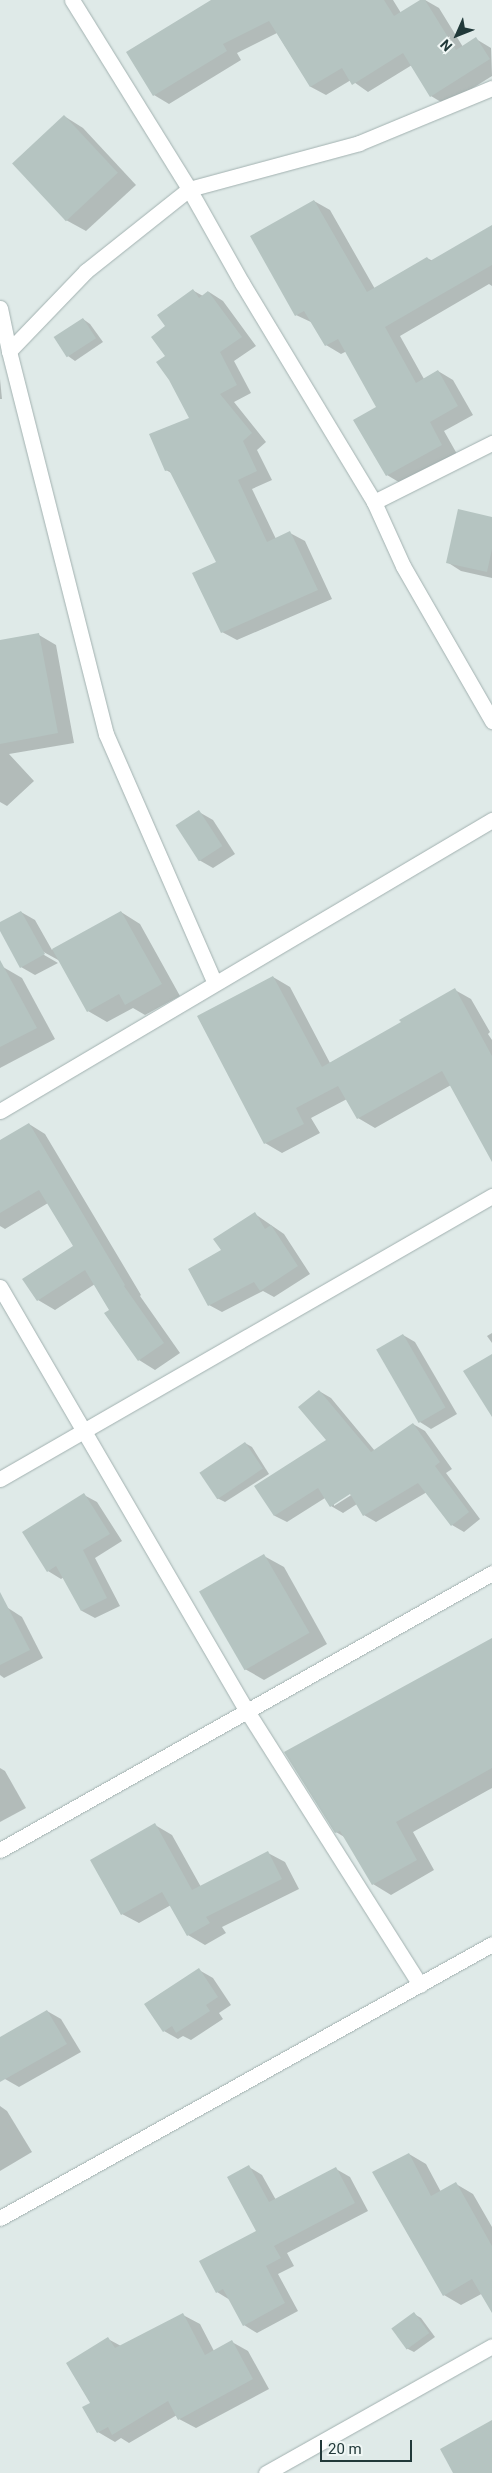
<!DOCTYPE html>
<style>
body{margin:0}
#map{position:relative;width:492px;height:2473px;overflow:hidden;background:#dfeae8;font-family:Roboto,sans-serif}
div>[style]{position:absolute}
.shadow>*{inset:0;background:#0003}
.building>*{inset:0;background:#b5c4c1;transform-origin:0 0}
.roads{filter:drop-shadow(0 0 1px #a2b1b0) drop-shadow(0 0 1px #a2b1b0)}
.minor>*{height:15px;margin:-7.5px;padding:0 7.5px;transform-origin:7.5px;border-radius:7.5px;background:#fff}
span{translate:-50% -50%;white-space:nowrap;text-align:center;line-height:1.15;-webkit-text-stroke:4px #f0f7f5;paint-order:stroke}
.north{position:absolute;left:432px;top:10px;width:50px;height:50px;-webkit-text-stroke:4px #f0f7f5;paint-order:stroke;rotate:226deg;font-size:14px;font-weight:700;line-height:20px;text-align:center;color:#213939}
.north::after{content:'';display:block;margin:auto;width:18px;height:22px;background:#213939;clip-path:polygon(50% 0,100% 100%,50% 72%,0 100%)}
.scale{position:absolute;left:320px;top:2440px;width:92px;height:22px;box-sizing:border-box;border:2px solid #213939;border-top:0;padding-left:6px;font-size:15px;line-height:18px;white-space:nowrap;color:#213939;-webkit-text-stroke:4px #f0f7f5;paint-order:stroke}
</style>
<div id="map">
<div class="shadow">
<i style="clip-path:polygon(216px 0,393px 0,401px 13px,425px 0,439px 8px,463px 47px,476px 39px,491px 48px,492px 76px,446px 105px,431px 96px,412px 65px,368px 92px,351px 80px,326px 95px,311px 87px,277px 33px,237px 53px,241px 60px,169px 104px,154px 95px)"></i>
<i style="clip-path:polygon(64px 116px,83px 128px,136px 185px,86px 231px,66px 220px)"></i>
<i style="clip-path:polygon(314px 201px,330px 210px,375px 289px,427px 258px,433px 261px,492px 226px,492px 286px,489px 284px,400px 336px,424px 379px,438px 371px,453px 380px,473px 415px,444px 431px,457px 454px,402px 484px,387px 475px,378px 408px,347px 351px,341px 354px,326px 345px,313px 323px,296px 315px)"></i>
<i style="clip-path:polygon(194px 291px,203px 296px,209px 292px,223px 301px,256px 346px,234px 361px,251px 393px,234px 402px,266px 442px,257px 450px,272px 480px,252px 489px,276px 539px,290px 533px,305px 541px,332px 599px,237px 640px,222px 632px,217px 562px,173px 474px,166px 470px,190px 418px,167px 356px,167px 327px)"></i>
<i style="clip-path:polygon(83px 319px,90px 324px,103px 342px,75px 361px,68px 356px)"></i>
<i style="clip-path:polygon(0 379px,2px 399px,0 399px)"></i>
<i style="clip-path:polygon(492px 518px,492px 578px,461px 571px,447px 562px)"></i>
<i style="clip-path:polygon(39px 635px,56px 645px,74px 743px,9px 754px,34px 781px,7px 806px,0 802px,0 642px)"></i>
<i style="clip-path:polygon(199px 812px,213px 820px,235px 854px,213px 868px,199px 860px)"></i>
<i style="clip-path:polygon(21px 912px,35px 920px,52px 950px,121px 912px,140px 924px,180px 996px,145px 1015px,133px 1008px,107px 1022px,88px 1011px,60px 961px,40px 950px,39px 952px,58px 963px,35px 975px,21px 967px,0 929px,0 924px)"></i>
<i style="clip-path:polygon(3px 967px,22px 978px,55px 1039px,0 1068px,0 968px)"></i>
<i style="clip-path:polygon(273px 977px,290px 987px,330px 1063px,403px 1023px,455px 990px,471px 999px,490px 1032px,488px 1034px,492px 1040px,492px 1160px,451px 1085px,375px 1128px,358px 1118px,347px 1099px,311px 1118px,320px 1133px,282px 1153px,265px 1143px)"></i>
<i style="clip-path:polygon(29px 1124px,45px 1134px,141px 1295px,140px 1296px,180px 1353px,155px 1370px,139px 1360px,95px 1284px,55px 1310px,38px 1300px,24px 1279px,74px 1246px,48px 1203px,5px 1229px,0 1226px,0 1141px)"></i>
<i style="clip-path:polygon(255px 1214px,284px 1234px,310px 1274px,274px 1297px,263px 1291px,222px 1312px,209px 1305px,222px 1251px)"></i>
<i style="clip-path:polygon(492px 1333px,492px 1343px,487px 1336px)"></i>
<i style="clip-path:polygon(403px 1335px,415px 1342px,457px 1414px,431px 1429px,420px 1422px)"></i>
<i style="clip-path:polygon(evenodd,319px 1391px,331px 1398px,375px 1451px,413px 1424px,425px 1431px,452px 1469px,446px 1473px,480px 1519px,464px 1532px,452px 1525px,427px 1492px,376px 1522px,364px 1515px,357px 1504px,343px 1513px,331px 1506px,325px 1498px,287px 1522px,275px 1516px,256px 1486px,328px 1440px,319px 1391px,355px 1490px,356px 1492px,334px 1506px,334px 1503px,355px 1490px)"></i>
<i style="clip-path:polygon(245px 1443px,252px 1447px,269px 1474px,225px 1502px,217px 1498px)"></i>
<i style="clip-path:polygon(84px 1495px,97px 1502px,122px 1541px,95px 1558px,120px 1606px,95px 1618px,82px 1611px,64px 1577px,61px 1579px,48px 1571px,24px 1532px)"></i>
<i style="clip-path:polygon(264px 1556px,284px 1567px,327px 1644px,264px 1680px,245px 1669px)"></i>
<i style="clip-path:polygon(8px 1608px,22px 1617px,43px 1658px,4px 1678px,0 1675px,0 1612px)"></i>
<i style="clip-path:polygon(492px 1640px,492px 1788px,413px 1832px,434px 1870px,391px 1895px,373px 1884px,346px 1838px,336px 1832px)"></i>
<i style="clip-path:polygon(0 1768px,5px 1771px,26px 1808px,0 1822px)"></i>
<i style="clip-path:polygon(155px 1825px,172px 1835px,201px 1887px,268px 1853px,285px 1862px,299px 1889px,222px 1927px,226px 1933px,205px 1945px,188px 1935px,171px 1905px,139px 1923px,122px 1914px)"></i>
<i style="clip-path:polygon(199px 1970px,213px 1978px,231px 2005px,219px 2013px,223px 2019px,191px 2040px,183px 2036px,178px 2039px,164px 2031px)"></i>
<i style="clip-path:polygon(47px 2011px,61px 2019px,81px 2052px,19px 2087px,5px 2079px,0 2070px,0 2038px)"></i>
<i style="clip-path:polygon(0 2106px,7px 2111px,32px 2152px,0 2171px)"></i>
<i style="clip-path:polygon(409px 2154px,426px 2164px,441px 2192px,456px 2184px,473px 2194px,492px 2227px,492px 2296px,485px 2292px,461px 2305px,444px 2295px)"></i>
<i style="clip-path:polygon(249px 2167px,262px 2175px,276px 2200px,336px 2169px,350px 2177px,368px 2211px,287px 2253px,294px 2266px,278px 2274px,298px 2311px,257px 2333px,244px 2325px,230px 2300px,217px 2292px,258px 2231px)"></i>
<i style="clip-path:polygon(414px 2314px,421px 2318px,435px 2337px,414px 2352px,406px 2348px)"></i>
<i style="clip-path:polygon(183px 2315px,200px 2324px,214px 2351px,232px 2342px,248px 2351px,269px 2389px,196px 2428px,179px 2419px,177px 2415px,129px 2443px,121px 2438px,115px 2442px,98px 2432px,91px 2403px,108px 2339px,121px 2346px)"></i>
</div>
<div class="building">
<i style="clip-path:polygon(211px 0,384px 0,394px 16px,420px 0,425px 0,456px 50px,476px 37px,490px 59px,430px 97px,403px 53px,352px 85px,342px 68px,310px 87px,269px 21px,223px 44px,227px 51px,153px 96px,126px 52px)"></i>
<i style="left:64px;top:115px;width:79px;height:71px;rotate:47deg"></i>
<i style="clip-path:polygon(314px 200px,367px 292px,427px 257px,430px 261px,492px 225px,492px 265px,385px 327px,416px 383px,438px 370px,458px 406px,430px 422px,442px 445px,386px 476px,353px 420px,376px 407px,338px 339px,325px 346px,304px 311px,295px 316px,250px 236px)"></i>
<i style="clip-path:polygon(193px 289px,199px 298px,208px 291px,242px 337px,220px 352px,237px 385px,220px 394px,252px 433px,243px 441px,257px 471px,238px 480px,267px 542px,290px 531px,318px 590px,221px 633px,192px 573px,216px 562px,169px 470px,165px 471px,149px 434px,189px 418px,169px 380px,156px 362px,165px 356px,151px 337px,165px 326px,157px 315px)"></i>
<i style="left:83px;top:318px;width:24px;height:35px;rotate:57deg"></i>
<i style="clip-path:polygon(458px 509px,492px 517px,492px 549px,487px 572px,446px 563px)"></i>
<i style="clip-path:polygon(39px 633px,58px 733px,0 744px,0 640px)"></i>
<i style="left:199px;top:810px;width:43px;height:28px;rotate:57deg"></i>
<i style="clip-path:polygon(21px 911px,45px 954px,20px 968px,0 931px,0 922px)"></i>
<i style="clip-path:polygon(121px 911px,162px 984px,125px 1005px,119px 994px,87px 1012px,52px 949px)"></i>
<i style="clip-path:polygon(0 960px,37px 1028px,0 1047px)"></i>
<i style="clip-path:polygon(273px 976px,322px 1067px,401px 1022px,399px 1020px,455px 988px,492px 1056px,492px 1162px,442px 1071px,357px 1119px,338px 1086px,296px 1108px,304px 1124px,264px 1144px,197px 1016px)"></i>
<i style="clip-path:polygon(29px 1123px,125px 1285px,124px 1286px,164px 1343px,138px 1361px,104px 1313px,109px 1310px,85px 1270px,37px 1301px,22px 1279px,73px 1246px,39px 1190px,0 1213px,0 1140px)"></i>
<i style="clip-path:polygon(255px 1212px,265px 1229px,271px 1225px,298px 1266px,260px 1291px,254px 1282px,208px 1306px,188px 1269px,221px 1250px,213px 1239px)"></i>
<i style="left:403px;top:1334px;width:85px;height:31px;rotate:60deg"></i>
<i style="clip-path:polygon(492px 1354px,492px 1417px,463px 1371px)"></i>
<i style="clip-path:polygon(319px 1390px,371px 1452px,413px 1423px,440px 1462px,435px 1466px,469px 1512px,451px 1526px,418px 1483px,363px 1516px,350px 1494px,330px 1507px,318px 1488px,274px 1516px,254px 1486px,326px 1440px,298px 1407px)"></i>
<i style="left:245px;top:1442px;width:32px;height:55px;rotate:56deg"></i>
<i style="clip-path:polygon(84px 1493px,110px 1534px,83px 1550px,107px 1598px,81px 1611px,56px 1566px,47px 1572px,22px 1532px)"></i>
<i style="left:264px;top:1554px;width:91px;height:75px;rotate:60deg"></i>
<i style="clip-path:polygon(0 1592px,30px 1650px,0 1665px)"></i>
<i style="clip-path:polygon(492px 1638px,492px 1768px,396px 1822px,417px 1860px,372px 1885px,340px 1831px,335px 1833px,284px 1752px)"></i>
<i style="clip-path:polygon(155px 1823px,192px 1890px,268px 1851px,282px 1879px,206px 1917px,210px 1923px,187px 1936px,162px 1892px,121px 1915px,90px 1860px)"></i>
<i style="clip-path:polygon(199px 1968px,218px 1997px,206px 2005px,210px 2011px,176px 2033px,172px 2026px,163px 2032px,144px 2004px)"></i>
<i style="clip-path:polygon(47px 2010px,67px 2044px,0 2082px,0 2037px)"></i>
<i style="clip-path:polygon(409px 2153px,431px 2196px,456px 2182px,492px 2246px,492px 2313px,472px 2279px,443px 2296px,372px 2172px)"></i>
<i style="clip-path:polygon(249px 2165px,269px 2202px,336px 2167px,355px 2203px,274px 2246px,281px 2258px,266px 2266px,285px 2303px,243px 2326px,223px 2289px,216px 2293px,199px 2261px,256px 2231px,227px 2177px)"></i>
<i style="left:414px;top:2312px;width:26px;height:28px;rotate:54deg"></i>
<i style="clip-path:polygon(183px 2313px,205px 2355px,232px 2340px,253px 2379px,178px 2420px,168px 2401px,112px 2435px,108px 2427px,97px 2433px,82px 2407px,90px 2403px,66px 2363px,108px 2337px,115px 2348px)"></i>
<i style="clip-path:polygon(492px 2420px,492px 2473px,453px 2473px,440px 2449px)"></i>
</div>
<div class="roads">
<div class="minor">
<i style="left:72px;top:0;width:222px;rotate:58.2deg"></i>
<i style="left:189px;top:189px;width:108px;rotate:60.6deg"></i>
<i style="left:242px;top:283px;width:256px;rotate:58.9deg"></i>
<i style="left:374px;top:502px;width:70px;rotate:65.6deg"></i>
<i style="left:403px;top:566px;width:179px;rotate:60.1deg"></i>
<i style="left:0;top:308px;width:44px;rotate:78.2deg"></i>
<i style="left:9px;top:351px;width:395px;rotate:75.8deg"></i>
<i style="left:106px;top:734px;width:272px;rotate:66.4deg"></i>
<i style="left:9px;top:351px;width:111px;rotate:-46.1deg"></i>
<i style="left:86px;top:271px;width:132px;rotate:-38.5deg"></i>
<i style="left:189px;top:189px;width:176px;rotate:-15.1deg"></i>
<i style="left:359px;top:143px;width:144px;rotate:-22.5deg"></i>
<i style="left:374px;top:502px;width:132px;rotate:-26.6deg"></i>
<i style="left:0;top:1111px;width:572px;rotate:-30.6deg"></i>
<i style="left:0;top:1287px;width:491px;rotate:59.8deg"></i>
<i style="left:247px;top:1711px;width:324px;rotate:57.7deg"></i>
<i style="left:0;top:1479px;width:568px;rotate:-29.91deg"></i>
<i style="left:0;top:1850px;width:565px;rotate:-29.38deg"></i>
<i style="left:0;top:2218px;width:563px;rotate:-29.11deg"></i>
<i style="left:266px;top:2473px;width:259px;rotate:-29.3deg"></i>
</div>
</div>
<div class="north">N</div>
<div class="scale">20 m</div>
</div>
